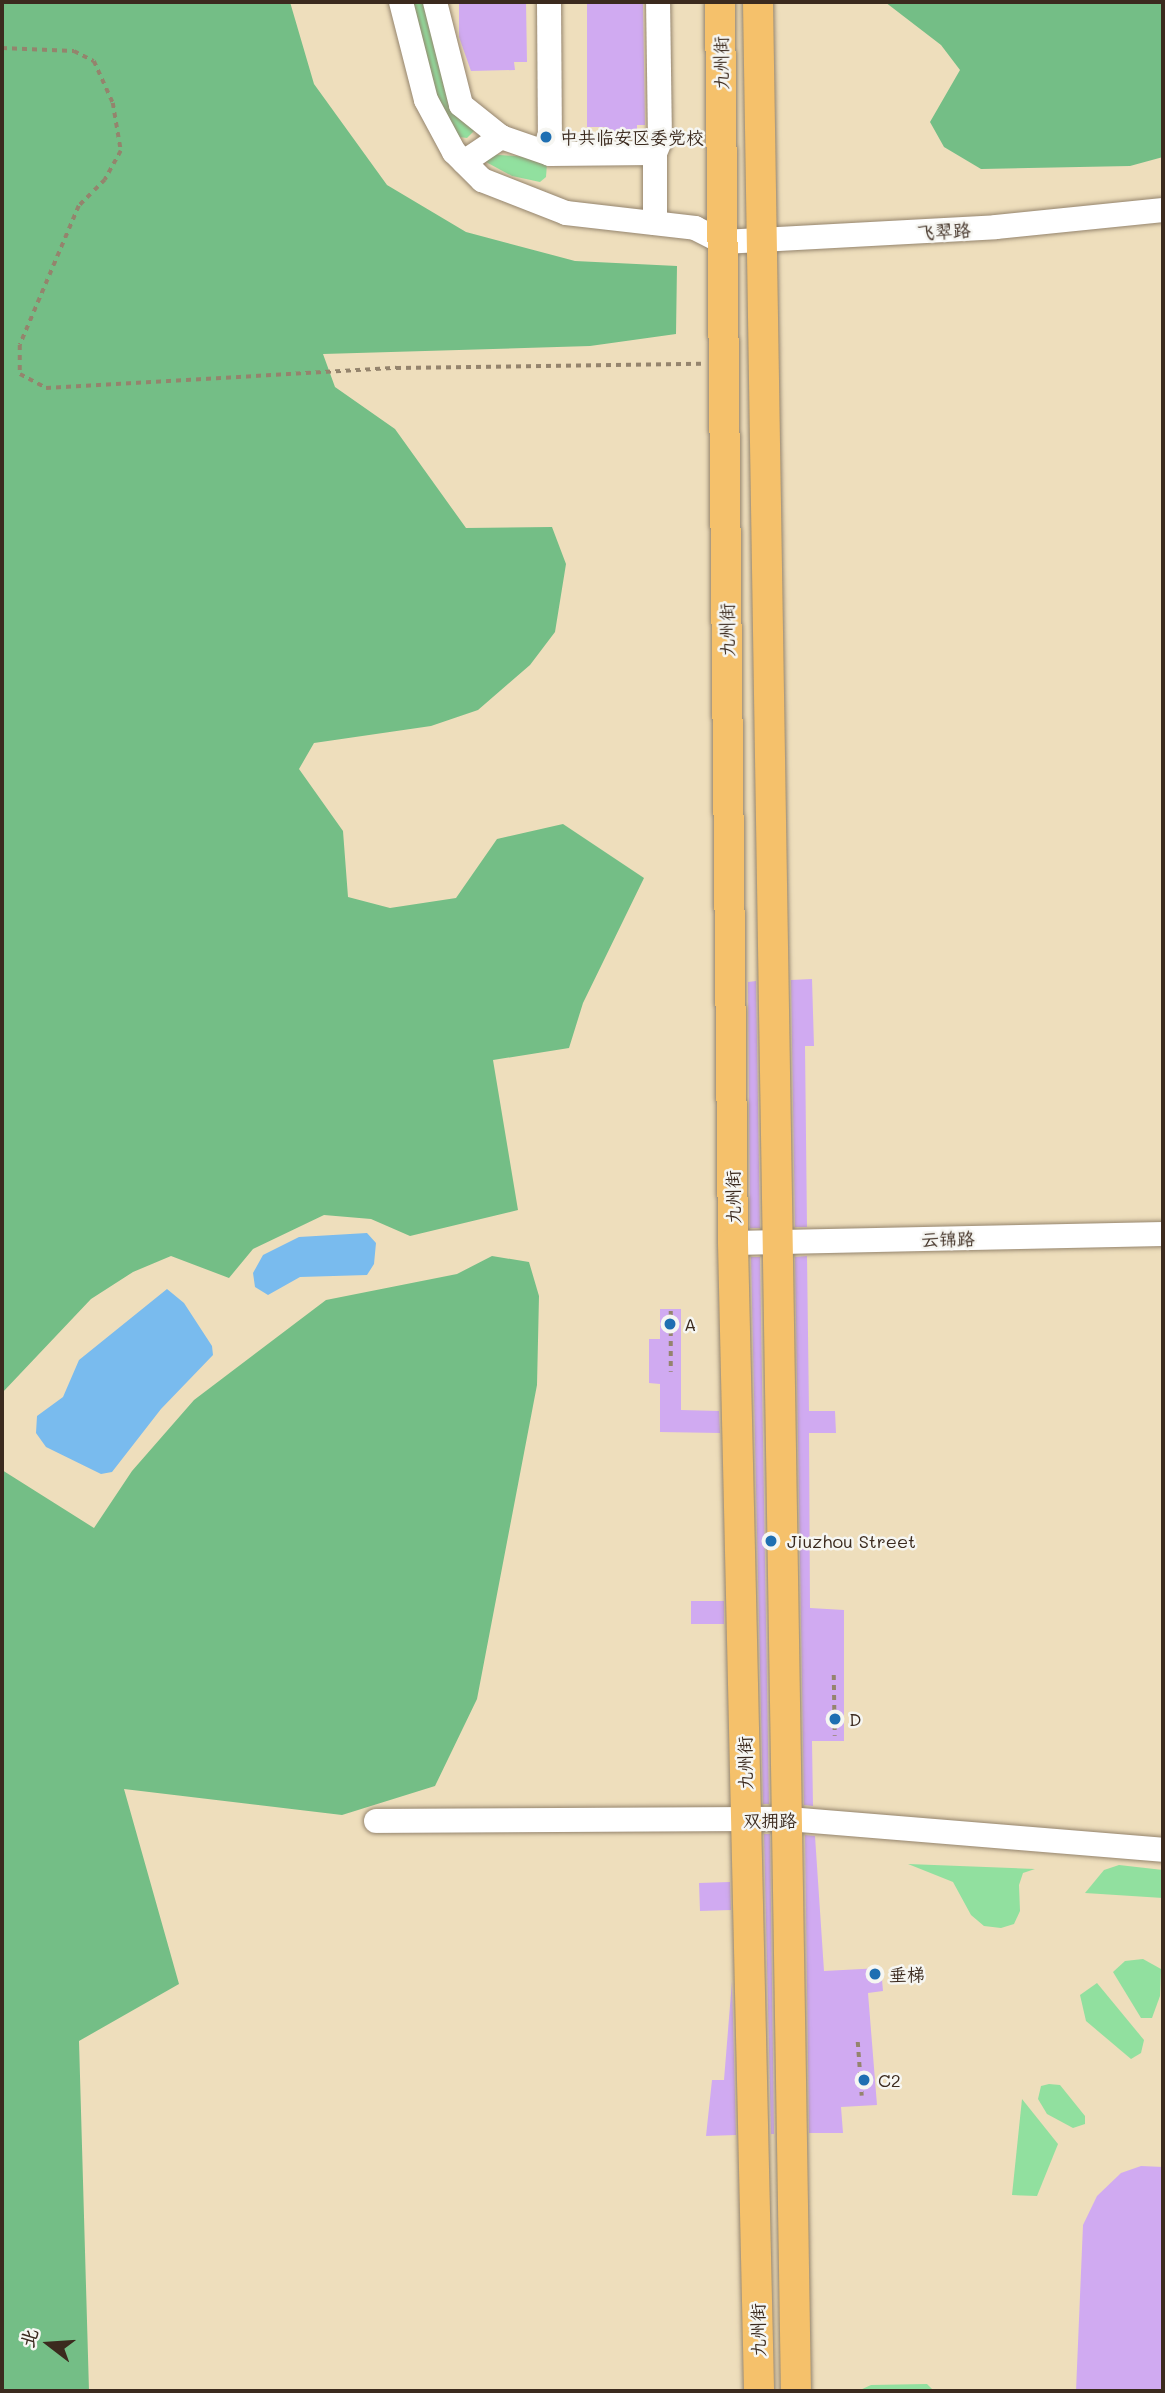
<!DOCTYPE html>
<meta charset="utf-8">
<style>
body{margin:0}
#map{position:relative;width:1165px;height:2393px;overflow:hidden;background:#eedebc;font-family:Mali,"LXGW WenKai TC",sans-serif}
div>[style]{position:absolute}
.green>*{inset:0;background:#91e09f}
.forest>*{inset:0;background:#74be86}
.water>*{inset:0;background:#79bbee}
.building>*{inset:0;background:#d0aaf1;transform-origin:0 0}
.path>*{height:3.5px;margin-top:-1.75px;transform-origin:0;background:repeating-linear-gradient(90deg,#94846d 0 5px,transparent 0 10px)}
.roads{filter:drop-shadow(0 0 2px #94846d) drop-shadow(0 0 2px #94846d)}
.minor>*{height:24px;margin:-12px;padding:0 12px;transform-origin:12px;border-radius:12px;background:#fff}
.major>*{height:30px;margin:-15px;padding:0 15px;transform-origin:15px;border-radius:15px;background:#f5c16b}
.dots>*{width:19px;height:19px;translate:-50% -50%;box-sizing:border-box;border:4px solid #f6f6f2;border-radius:50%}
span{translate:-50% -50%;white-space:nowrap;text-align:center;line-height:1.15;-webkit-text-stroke:5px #f6f6f2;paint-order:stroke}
.street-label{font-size:18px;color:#3b2a1e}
.poi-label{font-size:18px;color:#3b2a1e}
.left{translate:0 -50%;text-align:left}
.frame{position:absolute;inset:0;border:4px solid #3b2a1e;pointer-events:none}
.north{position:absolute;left:14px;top:2309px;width:70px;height:70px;-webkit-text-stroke:5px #f6f6f2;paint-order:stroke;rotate:287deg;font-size:19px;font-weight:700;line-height:28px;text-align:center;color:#3b2a1e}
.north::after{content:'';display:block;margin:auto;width:24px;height:32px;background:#3b2a1e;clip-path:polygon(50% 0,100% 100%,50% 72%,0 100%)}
</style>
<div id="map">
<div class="green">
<i style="clip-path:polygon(411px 2px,423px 2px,474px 131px,467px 138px,459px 137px,436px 96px)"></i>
<i style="clip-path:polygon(487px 154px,528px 157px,547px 163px,546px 177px,540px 182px,512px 176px,486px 162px)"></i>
<i style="clip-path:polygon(908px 1864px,1035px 1869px,1023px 1873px,1019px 1885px,1020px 1911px,1014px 1924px,1001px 1928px,984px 1926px,971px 1915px,953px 1882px)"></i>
<i style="clip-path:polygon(1119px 1865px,1163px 1870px,1163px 1898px,1085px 1893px,1104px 1870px)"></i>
<i style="clip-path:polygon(1143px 1959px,1161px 1969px,1160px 1996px,1152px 2018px,1141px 2018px,1113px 1972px,1125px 1961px)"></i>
<i style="clip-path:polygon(1097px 1983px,1144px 2040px,1141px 2053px,1131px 2059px,1086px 2021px,1080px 1995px)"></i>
<i style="clip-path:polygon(1049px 2084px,1060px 2085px,1085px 2116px,1085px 2124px,1073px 2128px,1047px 2114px,1038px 2099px,1041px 2086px)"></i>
<i style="clip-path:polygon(1022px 2099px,1058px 2144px,1037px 2196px,1012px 2195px)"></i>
<i style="clip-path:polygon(927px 2384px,934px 2391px,858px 2391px,871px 2385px)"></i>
</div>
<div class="forest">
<i style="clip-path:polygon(2px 2px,290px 2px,314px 84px,387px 185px,466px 232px,575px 261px,677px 266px,676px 334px,590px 346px,323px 354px,335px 387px,395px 429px,466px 528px,552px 527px,566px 564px,555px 632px,530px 665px,478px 710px,431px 726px,314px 743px,299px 769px,343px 831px,348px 897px,390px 908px,456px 898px,497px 839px,563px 824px,644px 878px,583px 1003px,569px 1048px,493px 1060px,518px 1210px,410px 1236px,371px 1219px,324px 1215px,253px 1249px,229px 1278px,171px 1256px,133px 1272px,91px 1299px,2px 1393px)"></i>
<i style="clip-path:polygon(885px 2px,1163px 2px,1163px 157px,1130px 166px,981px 169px,944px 147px,930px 122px,960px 70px,941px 45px)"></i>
<i style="clip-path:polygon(492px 1256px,529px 1262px,539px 1296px,537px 1385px,477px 1699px,435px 1786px,342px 1815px,124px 1789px,179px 1984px,79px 2041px,89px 2391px,2px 2391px,2px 1470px,94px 1528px,132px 1471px,194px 1400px,326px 1300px,457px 1274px)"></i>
</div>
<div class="water">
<i style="clip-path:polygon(367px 1233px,376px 1243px,374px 1264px,367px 1275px,300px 1277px,268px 1295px,255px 1287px,253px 1273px,263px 1255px,299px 1237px)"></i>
<i style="clip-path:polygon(167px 1289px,184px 1303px,212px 1346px,213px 1355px,161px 1409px,112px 1472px,101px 1474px,46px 1447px,36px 1433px,37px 1416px,63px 1397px,79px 1360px)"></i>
</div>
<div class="building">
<i style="clip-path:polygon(459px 2px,526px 2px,527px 62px,514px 62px,515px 70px,471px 71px,459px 37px)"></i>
<i style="clip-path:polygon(587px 2px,643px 2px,645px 125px,637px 125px,637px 135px,606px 135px,606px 127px,587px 127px)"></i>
<i style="clip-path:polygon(812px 979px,814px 1046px,805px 1046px,807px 1227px,795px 1227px,791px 980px)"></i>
<i style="clip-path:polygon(756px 981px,760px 1228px,750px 1228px,748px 982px)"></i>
<i style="clip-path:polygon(807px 1256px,809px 1411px,835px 1411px,836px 1433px,809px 1433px,810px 1608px,844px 1610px,844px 1741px,812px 1741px,813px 1806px,804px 1805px,795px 1257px)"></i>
<i style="clip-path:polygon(751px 1257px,760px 1257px,769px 1804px,763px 1804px)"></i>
<i style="clip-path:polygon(660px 1309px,681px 1309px,681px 1410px,719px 1411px,720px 1433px,660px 1432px,660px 1384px,649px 1383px,649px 1339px,660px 1339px)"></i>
<i style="left:724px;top:1601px;width:23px;height:33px;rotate:90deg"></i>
<i style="clip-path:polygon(764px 1834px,770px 1834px,774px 2134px,771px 2134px)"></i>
<i style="clip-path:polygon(805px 1835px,815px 1836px,824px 1971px,881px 1968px,883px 1991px,868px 1993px,877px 2105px,841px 2107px,843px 2133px,809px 2133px)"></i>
<i style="left:730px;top:1882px;width:28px;height:31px;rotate:88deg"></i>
<i style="clip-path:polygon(732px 1981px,736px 2135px,706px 2136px,712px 2080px,724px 2080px)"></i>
<i style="clip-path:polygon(1141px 2166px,1163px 2167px,1163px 2391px,1076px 2391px,1083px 2225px,1097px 2196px,1121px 2173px)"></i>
</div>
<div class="path">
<i style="left:2px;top:48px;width:72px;rotate:2.4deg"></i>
<i style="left:74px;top:51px;width:22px;rotate:27deg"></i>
<i style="left:94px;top:61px;width:46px;rotate:65.7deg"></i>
<i style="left:113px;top:103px;width:49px;rotate:80.5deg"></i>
<i style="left:121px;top:151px;width:33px;rotate:119deg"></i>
<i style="left:105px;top:180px;width:37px;rotate:135deg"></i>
<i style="left:79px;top:206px;width:151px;rotate:113deg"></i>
<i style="left:20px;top:345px;width:29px;rotate:90deg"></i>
<i style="left:20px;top:374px;width:30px;rotate:28deg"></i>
<i style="left:46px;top:388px;width:351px;rotate:-3.3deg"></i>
<i style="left:396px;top:368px;width:305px;rotate:-0.8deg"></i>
<i style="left:671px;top:1311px;width:61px;rotate:90deg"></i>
<i style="left:834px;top:1675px;width:61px;rotate:89.1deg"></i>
<i style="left:858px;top:2042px;width:54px;rotate:85.8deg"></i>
</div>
<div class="roads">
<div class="minor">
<i style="left:401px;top:2px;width:101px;rotate:75.7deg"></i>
<i style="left:426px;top:100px;width:59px;rotate:61.7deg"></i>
<i style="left:454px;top:152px;width:40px;rotate:45deg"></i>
<i style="left:482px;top:180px;width:90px;rotate:21.4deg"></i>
<i style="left:566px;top:213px;width:130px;rotate:6.6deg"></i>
<i style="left:695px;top:228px;width:31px;rotate:27deg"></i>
<i style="left:723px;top:242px;width:273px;rotate:-3.1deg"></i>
<i style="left:996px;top:227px;width:168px;rotate:-5.8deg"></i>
<i style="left:435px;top:2px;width:106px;rotate:75.8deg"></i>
<i style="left:461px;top:105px;width:51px;rotate:38.7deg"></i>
<i style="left:501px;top:137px;width:52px;rotate:19.1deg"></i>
<i style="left:550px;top:154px;width:105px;rotate:-0.5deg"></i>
<i style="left:549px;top:2px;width:152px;rotate:89.6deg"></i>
<i style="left:464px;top:162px;width:45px;rotate:-34deg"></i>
<i style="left:655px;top:223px;width:70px;rotate:-90deg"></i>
<i style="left:655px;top:153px;width:13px;rotate:-67deg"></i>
<i style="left:660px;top:141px;width:139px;rotate:-90.8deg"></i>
<i style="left:733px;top:1243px;width:430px;rotate:-1.2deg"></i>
<i style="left:376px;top:1821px;width:412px;rotate:-0.3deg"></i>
<i style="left:788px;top:1819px;width:376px;rotate:4.7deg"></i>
</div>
<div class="major">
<i style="left:720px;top:2px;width:1241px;rotate:89.4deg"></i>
<i style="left:733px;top:1243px;width:1148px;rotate:88.7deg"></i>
<i style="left:758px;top:2px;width:2389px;rotate:89.09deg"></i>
</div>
</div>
<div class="dots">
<i style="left:546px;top:137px;background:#1f6fb2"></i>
<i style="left:670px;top:1324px;background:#1f6fb2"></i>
<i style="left:771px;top:1541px;background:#1f6fb2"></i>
<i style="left:835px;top:1719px;background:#1f6fb2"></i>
<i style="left:875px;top:1974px;background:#1f6fb2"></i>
<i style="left:864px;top:2080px;background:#1f6fb2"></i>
</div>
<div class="street-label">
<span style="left:721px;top:63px;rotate:-91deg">九州街</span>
<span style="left:944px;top:231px;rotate:-3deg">飞翠路</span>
<span style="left:727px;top:630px;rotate:-91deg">九州街</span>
<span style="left:733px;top:1197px;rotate:-91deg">九州街</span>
<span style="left:948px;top:1239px;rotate:-1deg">云锦路</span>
<span style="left:745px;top:1763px;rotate:-91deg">九州街</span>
<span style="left:770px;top:1820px">双拥路</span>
<span style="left:758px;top:2330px;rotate:-91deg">九州街</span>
</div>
<div class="poi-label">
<span class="left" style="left:560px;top:137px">中共临安区委党校</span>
<span class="left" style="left:684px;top:1324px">A</span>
<span class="left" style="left:787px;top:1541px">Jiuzhou Street</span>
<span class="left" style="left:849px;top:1719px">D</span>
<span class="left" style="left:889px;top:1974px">垂梯</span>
<span class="left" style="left:878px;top:2080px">C2</span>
</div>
<div class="frame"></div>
<div class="north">北</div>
</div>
